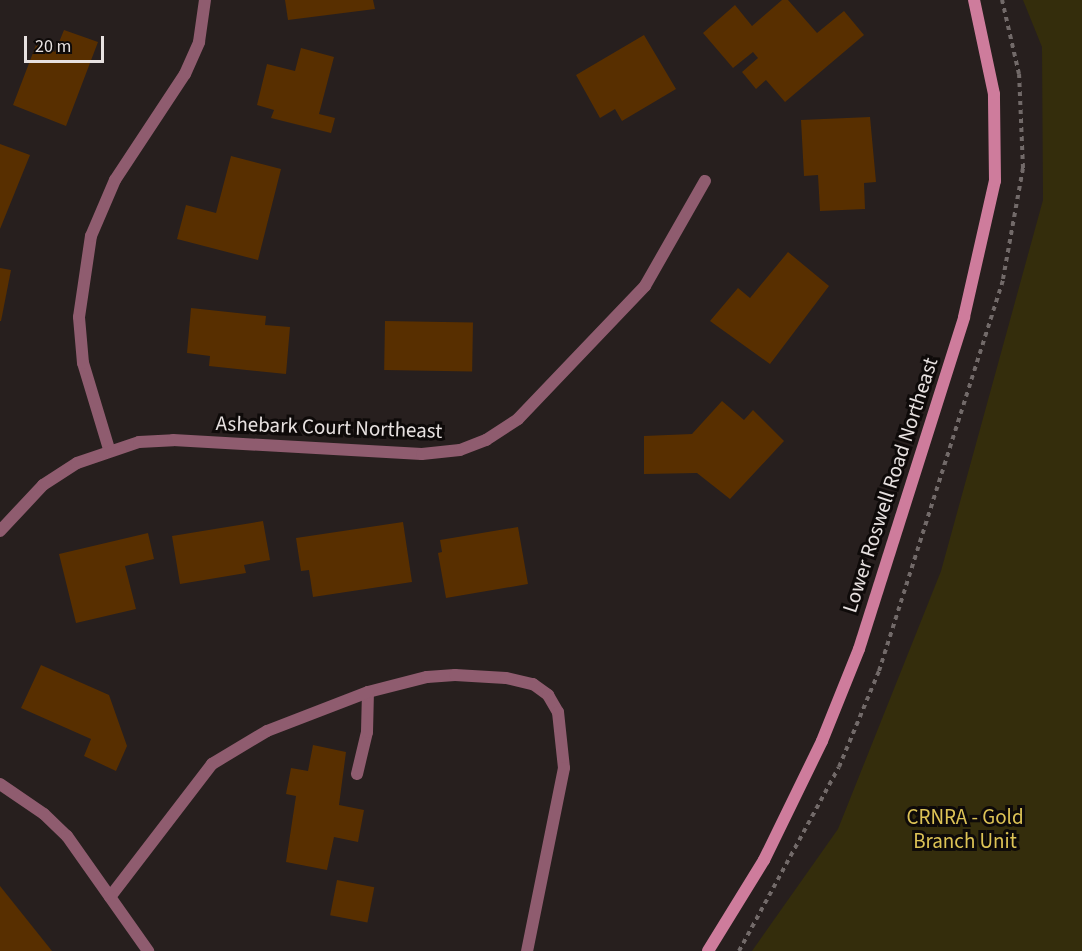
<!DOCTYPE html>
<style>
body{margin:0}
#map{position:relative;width:1082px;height:951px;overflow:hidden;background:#271f1e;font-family:"Source Sans 3",sans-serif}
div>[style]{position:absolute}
.green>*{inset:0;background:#342d0c}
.building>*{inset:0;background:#582f00;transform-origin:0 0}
.path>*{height:4px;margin-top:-2px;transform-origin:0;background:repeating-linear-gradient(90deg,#726a69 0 4.5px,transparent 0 9px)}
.lane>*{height:12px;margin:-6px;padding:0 6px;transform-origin:6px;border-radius:6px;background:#8f5c6f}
.street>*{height:12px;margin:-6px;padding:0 6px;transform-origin:6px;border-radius:6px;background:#8f5c6f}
.secondary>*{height:12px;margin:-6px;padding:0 6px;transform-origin:6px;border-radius:6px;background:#ce7c9c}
span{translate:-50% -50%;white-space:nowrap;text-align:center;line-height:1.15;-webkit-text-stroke:6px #0e0a09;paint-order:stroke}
.street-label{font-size:21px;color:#e7e1e0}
.park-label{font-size:21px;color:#ddc356}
.scale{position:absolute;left:24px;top:36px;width:80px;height:27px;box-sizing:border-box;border:3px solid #e7e1e0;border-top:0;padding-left:8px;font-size:18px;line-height:21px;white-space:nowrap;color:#e7e1e0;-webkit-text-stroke:4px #0e0a09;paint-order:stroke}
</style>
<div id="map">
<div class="green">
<i style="clip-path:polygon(1023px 0,1082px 0,1082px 951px,752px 951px,838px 829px,941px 571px,1043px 200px,1042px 47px)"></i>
</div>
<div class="building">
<i style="clip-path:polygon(285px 0,373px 0,375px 9px,288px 20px)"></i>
<i style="clip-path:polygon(782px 0,788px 0,817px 33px,844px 11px,864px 35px,785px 102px,766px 80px,756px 89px,742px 72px,758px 58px,753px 52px,733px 68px,703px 33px,735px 5px,752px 26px)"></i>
<i style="clip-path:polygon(64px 30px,98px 42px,66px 126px,13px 105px,36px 45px,55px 52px)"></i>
<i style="clip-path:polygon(644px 35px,676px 89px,622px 121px,615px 109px,600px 118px,576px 75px)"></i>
<i style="clip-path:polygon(301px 48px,334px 57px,319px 114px,335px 118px,331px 133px,271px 118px,274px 110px,257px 105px,267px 64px,295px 71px)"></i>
<i style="clip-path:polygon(870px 117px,876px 182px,864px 183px,865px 209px,820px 211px,818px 175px,804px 176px,801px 120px)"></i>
<i style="clip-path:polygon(0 144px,30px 155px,0 229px)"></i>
<i style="clip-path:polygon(231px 156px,281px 169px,258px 260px,177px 239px,186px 205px,216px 213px)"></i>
<i style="clip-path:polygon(788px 252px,829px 286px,770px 364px,710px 321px,738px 288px,750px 298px)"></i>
<i style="clip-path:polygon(0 268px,11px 270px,1px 321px,0 321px)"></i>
<i style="clip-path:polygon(191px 308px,266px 316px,265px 325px,290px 327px,286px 374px,209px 366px,210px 356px,187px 353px)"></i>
<i style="left:385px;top:321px;width:88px;height:49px;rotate:1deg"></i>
<i style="clip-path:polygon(722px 401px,744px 420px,753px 410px,784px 441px,730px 499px,697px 473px,644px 474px,644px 436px,692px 434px)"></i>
<i style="clip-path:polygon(263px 521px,270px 560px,244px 565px,246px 573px,180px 584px,172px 536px)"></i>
<i style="clip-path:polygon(403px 522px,412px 582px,313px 597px,309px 570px,301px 571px,296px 538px)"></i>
<i style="clip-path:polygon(518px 527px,528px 584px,446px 598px,438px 553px,442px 552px,440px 540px)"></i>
<i style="clip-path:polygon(148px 533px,154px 559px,125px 566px,136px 609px,76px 623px,59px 554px)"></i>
<i style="clip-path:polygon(41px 665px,109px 695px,127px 746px,116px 771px,84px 756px,91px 739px,21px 708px)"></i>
<i style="clip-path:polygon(313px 745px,346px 752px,339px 805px,364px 810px,358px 842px,334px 837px,327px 870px,286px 862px,296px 796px,286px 794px,291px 768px,308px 771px)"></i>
<i style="left:337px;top:880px;width:38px;height:36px;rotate:11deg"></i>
<i style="clip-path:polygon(0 886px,52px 951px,0 951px)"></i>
</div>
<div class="path">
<i style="left:739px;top:951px;width:209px;rotate:-61.5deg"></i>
<i style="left:839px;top:767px;width:104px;rotate:-67.4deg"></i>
<i style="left:879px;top:671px;width:411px;rotate:-72.4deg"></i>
<i style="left:1003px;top:279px;width:113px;rotate:-79.8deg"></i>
<i style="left:1023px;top:168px;width:94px;rotate:-92.4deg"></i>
<i style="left:1019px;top:74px;width:76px;rotate:-102.9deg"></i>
</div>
<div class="lane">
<i style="left:357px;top:774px;width:43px;rotate:-76.6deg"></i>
<i style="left:367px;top:732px;width:40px;rotate:-88.6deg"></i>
<i style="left:368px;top:692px;width:61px;rotate:-14.3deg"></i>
<i style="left:427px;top:677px;width:28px;rotate:-4deg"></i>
<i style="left:455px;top:675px;width:51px;rotate:3.4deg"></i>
<i style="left:506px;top:678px;width:28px;rotate:13deg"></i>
<i style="left:533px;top:684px;width:19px;rotate:36deg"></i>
<i style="left:548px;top:695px;width:20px;rotate:60deg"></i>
<i style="left:558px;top:712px;width:56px;rotate:83.9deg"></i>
<i style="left:564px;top:768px;width:187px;rotate:101.4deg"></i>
<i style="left:110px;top:897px;width:168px;rotate:-52.5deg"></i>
<i style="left:212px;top:764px;width:64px;rotate:-31deg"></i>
<i style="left:267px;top:731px;width:108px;rotate:-21.1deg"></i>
</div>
<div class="street">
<i style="left:109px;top:449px;width:90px;rotate:-106.8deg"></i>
<i style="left:83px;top:363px;width:46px;rotate:-95deg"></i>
<i style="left:79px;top:317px;width:82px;rotate:-81.6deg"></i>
<i style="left:91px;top:236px;width:61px;rotate:-66.8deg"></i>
<i style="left:115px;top:180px;width:127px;rotate:-56.6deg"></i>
<i style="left:185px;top:74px;width:35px;rotate:-66deg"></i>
<i style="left:199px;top:42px;width:42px;rotate:-81.9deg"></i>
<i style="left:0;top:531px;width:63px;rotate:-46.9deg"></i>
<i style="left:43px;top:485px;width:40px;rotate:-32.9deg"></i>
<i style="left:77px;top:463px;width:65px;rotate:-18.7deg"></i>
<i style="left:139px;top:442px;width:34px;rotate:-3deg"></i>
<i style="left:173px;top:440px;width:249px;rotate:3.2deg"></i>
<i style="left:422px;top:454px;width:38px;rotate:-6deg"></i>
<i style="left:460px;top:450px;width:28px;rotate:-21deg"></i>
<i style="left:486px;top:440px;width:38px;rotate:-33deg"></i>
<i style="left:518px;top:419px;width:184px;rotate:-46.3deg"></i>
<i style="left:645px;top:286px;width:121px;rotate:-60.3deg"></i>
<i style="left:0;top:784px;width:53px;rotate:34.3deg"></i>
<i style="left:44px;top:814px;width:32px;rotate:44deg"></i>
<i style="left:67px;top:836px;width:141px;rotate:54.8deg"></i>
</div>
<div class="secondary">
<i style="left:708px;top:951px;width:107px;rotate:-58.4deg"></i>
<i style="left:764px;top:860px;width:132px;rotate:-64deg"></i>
<i style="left:822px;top:741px;width:99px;rotate:-68.1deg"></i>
<i style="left:859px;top:649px;width:348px;rotate:-72.4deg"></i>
<i style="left:964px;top:317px;width:139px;rotate:-77.2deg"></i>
<i style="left:995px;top:181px;width:87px;rotate:-90.7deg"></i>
<i style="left:994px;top:94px;width:96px;rotate:-102deg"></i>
</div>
<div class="street-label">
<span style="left:329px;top:427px;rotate:2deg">Ashebark Court Northeast</span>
<span style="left:890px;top:485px;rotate:-72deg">Lower Roswell Road Northeast</span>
</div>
<div class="park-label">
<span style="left:965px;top:829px">CRNRA - Gold<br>Branch Unit</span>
</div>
<div class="scale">20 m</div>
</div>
